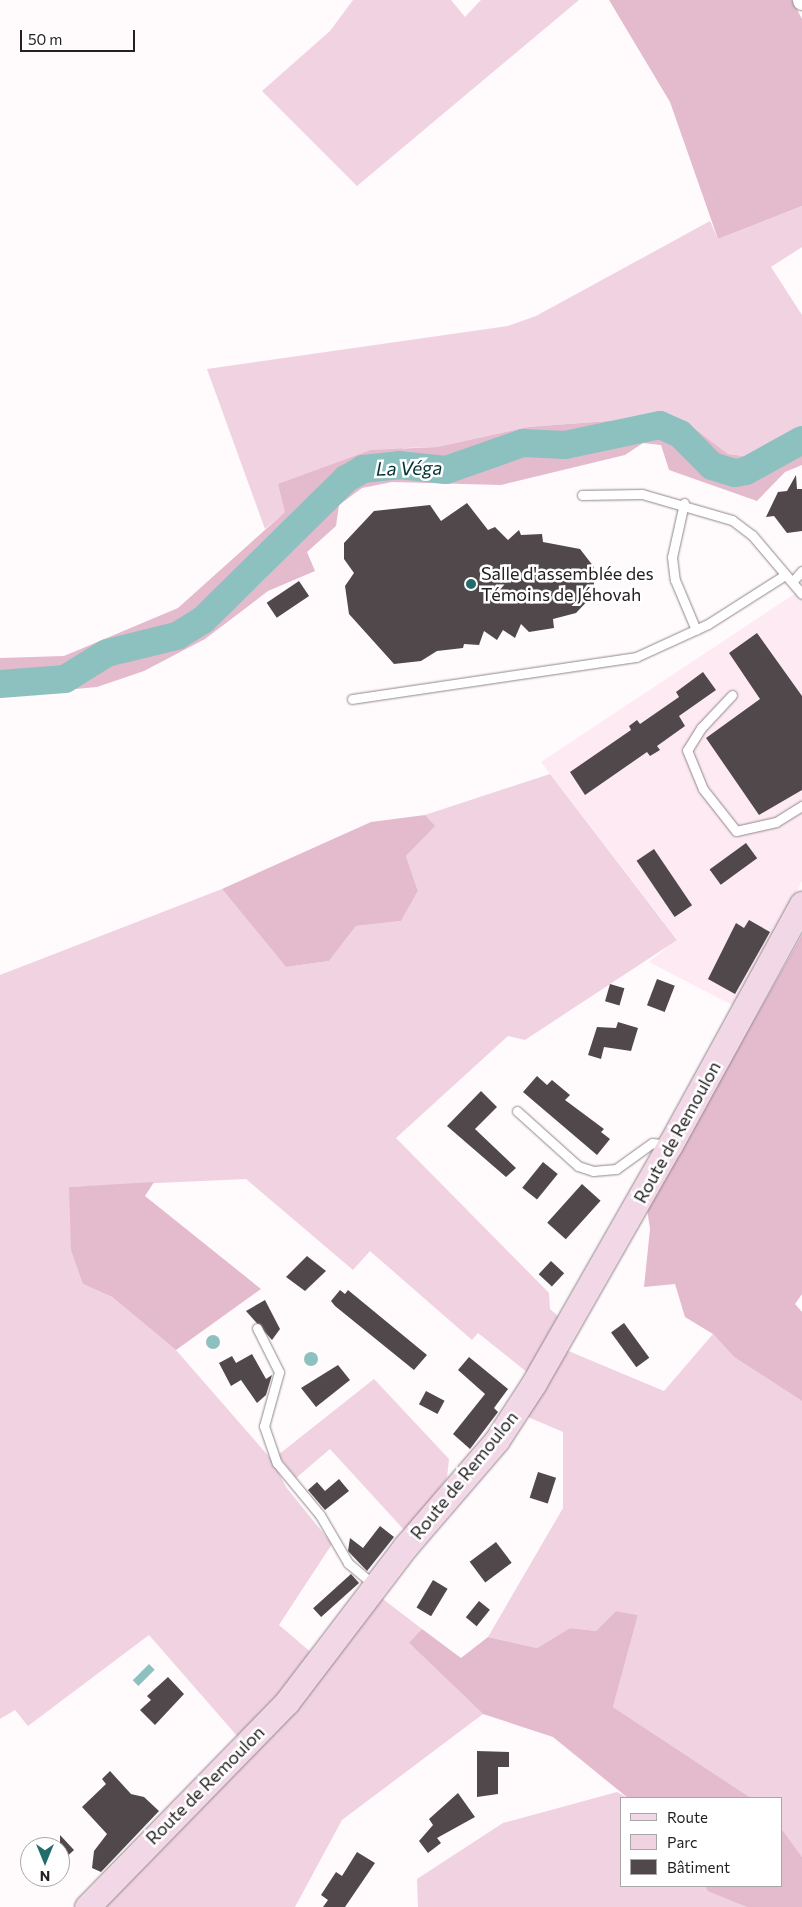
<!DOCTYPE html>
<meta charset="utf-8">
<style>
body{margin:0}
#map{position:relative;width:802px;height:1907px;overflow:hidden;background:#fffafc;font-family:Commissioner,sans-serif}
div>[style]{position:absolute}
.built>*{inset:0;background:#fdeaf2}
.green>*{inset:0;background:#f1d2e0}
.forest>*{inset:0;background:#e4bacd}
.water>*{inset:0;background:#8dc1bf;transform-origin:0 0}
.round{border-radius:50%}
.river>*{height:28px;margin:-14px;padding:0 14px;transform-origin:14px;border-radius:14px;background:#8dc1bf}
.building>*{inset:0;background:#51484c;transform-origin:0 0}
.roads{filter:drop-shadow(0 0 1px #90868b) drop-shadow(0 0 1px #90868b)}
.service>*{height:9px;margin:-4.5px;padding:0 4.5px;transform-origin:4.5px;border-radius:4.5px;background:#fff}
.minor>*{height:18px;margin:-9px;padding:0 9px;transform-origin:9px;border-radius:9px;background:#fff}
.secondary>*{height:25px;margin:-12.5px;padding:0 12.5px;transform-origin:12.5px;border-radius:12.5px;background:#f2d8e6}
.dots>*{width:14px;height:14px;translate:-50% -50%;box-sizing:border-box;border:2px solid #fff;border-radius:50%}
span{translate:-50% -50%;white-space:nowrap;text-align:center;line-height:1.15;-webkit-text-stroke:5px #fff;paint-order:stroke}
.poi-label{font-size:18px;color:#252122}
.left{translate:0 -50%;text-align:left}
.street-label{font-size:18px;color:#252122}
.water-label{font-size:19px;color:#003332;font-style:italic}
.legend{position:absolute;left:620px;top:1797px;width:162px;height:90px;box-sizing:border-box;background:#fff;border:1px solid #a8a6a7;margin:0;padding:6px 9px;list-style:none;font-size:15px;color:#252122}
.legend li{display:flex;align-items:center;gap:10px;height:25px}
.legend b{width:25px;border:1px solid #a8a6a7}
.north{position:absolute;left:20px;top:1837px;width:50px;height:50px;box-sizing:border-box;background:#fff;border:1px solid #a8a6a7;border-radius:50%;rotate:180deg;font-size:14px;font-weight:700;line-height:20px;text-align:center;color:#252122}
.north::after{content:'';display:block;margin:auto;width:18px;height:22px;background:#226d6b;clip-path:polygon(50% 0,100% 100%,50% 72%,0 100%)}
.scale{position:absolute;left:20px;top:30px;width:115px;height:22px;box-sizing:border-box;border:2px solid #252122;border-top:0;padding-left:6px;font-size:15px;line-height:18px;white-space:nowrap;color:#252122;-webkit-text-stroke:4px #fff;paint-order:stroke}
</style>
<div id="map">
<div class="built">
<i style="clip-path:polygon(802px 589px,802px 881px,736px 1007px,649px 962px,677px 939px,541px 762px)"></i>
</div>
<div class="green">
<i style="clip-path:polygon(353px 0,451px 0,465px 17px,481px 0,579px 0,357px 186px,262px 91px,330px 31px)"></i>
<i style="clip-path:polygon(802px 206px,802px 247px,771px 267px,802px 315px,802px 432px,744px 456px,728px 454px,694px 428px,661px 417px,528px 427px,437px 447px,404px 448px,285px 512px,265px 529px,207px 369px,508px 326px,536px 316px,710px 221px,718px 239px)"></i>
<i style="clip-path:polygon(550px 774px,677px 940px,525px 1040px,508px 1036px,396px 1138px,549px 1293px,550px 1309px,560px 1318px,528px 1373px,478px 1333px,472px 1340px,370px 1251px,353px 1270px,246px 1179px,69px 1187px,83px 1284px,112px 1297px,176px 1350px,272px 1460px,286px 1487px,332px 1544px,279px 1625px,313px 1654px,277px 1699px,238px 1737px,149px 1635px,28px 1726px,15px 1710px,0 1719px,0 975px,222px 889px,286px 967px,329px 961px,356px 926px,401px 921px,418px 891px,406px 856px,434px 826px,425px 815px)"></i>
<i style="clip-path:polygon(713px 1334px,734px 1357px,802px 1401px,802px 1857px,781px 1828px,781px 1798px,751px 1798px,613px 1707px,638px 1615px,616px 1611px,596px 1631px,570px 1628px,537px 1648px,488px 1637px,563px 1508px,563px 1432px,528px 1417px,566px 1350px,664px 1391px)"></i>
<i style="clip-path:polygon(374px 1379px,449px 1459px,447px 1478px,406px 1532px,330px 1449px,296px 1478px,278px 1455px)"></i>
<i style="clip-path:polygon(379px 1596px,422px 1629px,410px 1644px,483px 1714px,342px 1820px,295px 1907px,104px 1907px)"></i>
<i style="clip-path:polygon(617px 1792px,628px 1798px,621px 1798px,621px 1886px,705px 1886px,747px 1907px,418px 1907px,417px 1879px,503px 1823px)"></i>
</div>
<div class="forest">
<i style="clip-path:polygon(609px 0,792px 0,802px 19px,802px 206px,718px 239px,670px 102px)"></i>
<i style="clip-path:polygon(661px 417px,694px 428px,728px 454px,744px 456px,802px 432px,802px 465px,785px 472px,757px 501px,669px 470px,661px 445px,643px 443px,625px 455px,501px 485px,392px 482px,362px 488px,339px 505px,336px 526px,307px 552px,315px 571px,268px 591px,205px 639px,144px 671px,97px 687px,0 696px,0 658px,64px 656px,178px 608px,285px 512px,278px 484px,371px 450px,437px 447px,528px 427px)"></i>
<i style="clip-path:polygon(425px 815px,435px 826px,406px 856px,418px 891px,401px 921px,356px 926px,329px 961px,286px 967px,222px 889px,371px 822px)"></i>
<i style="clip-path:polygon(802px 935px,802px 1294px,795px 1304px,802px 1312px,802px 1401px,734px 1357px,713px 1334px,685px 1317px,675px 1284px,644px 1287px,650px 1229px,647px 1209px)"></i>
<i style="clip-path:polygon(154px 1182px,145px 1196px,261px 1289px,176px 1350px,112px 1297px,83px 1284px,71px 1250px,69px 1187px)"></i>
<i style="clip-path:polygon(616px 1611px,638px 1615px,613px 1707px,751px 1798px,628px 1798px,553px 1737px,483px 1714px,409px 1643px,422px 1629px,461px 1658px,488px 1637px,537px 1648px,570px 1628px,596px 1631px)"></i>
<i style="clip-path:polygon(781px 1828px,802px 1857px,802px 1907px,747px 1907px,708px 1891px,705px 1886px,781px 1886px)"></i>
</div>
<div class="water">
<i class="round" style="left:206px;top:1335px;width:14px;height:14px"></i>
<i class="round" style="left:304px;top:1352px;width:14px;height:14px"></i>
<i style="left:149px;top:1664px;width:8px;height:23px;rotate:45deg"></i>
</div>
<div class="river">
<i style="left:0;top:684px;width:65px;rotate:-4.4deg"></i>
<i style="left:65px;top:679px;width:49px;rotate:-31.8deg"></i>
<i style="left:107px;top:653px;width:72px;rotate:-13.7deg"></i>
<i style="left:177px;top:636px;width:31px;rotate:-32deg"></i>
<i style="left:203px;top:620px;width:201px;rotate:-44.6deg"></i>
<i style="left:346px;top:479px;width:20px;rotate:-30deg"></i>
<i style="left:363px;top:469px;width:36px;rotate:-6deg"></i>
<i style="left:399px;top:465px;width:47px;rotate:6.1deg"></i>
<i style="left:446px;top:470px;width:82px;rotate:-19.3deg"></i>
<i style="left:523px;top:443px;width:42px;rotate:2.7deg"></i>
<i style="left:565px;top:445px;width:97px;rotate:-11.9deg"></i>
<i style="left:660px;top:425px;width:22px;rotate:24deg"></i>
<i style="left:680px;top:434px;width:45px;rotate:45deg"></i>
<i style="left:712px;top:466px;width:24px;rotate:17deg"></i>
<i style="left:735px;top:473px;width:11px;rotate:-10deg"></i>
<i style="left:746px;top:471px;width:64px;rotate:-29deg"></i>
</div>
<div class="building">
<i style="clip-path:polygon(796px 475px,797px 489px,802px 489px,802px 531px,787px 533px,774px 516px,766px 517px,778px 492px,787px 491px)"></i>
<i style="clip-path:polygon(467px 503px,488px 530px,495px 527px,508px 540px,519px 530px,521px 535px,542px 534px,543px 542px,580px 549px,594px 567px,594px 594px,576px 613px,553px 619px,554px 628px,529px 632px,521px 624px,515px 638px,503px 630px,497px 640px,484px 631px,479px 645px,464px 644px,463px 648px,437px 651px,421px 661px,394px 664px,349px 614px,345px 586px,354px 573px,344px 559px,344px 543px,374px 511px,430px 505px,441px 521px)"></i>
<i style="left:299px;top:581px;width:18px;height:39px;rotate:56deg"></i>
<i style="clip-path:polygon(757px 633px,802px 696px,802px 790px,759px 815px,706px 738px,760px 699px,729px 653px)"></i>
<i style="clip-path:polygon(703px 672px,716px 690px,679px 716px,685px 726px,657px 746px,660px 750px,650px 756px,647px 752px,585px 795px,570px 772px,631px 730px,629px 726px,637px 720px,640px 724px,679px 697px,676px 692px)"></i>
<i style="left:746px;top:843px;width:19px;height:45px;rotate:54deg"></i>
<i style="left:654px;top:849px;width:68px;height:21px;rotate:56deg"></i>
<i style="clip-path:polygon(749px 920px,770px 932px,735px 994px,708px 979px,736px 923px,744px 928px)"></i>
<i style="left:657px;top:979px;width:19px;height:28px;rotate:21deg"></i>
<i style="left:610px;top:984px;width:15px;height:18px;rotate:16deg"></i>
<i style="clip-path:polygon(618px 1022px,638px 1028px,631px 1051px,604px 1047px,601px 1059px,588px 1055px,597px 1027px,616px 1028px)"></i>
<i style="clip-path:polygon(537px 1076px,547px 1085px,552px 1080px,570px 1095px,565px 1100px,604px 1129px,601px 1132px,610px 1139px,597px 1155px,523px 1092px)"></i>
<i style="clip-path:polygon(481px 1091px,497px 1107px,475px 1129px,516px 1168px,506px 1177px,447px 1126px)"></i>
<i style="left:543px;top:1162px;width:19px;height:33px;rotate:39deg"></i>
<i style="left:582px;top:1184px;width:25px;height:52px;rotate:42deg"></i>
<i style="clip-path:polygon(307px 1256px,326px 1271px,305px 1291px,286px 1277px)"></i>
<i style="left:551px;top:1261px;width:18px;height:18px;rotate:43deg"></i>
<i style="clip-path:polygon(340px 1290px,345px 1294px,348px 1290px,427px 1355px,414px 1370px,335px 1306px,331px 1301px)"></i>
<i style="clip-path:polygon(265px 1300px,280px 1329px,272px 1340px,246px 1311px)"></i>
<i style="left:624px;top:1323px;width:43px;height:16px;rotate:54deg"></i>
<i style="clip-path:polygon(252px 1354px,266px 1379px,272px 1375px,266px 1395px,257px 1403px,241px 1380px,231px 1386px,219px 1363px,232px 1356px,236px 1363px)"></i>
<i style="clip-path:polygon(469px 1357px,508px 1389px,494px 1408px,498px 1412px,470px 1449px,453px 1434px,485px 1394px,458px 1370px)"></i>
<i style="clip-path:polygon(338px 1365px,350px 1380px,316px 1407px,301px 1388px)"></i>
<i style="left:426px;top:1391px;width:21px;height:15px;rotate:28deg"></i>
<i style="left:538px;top:1472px;width:19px;height:27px;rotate:18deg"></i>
<i style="clip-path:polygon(339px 1479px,349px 1491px,325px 1510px,308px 1490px,317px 1482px,325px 1491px)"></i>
<i style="clip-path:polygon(380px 1526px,394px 1537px,367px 1571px,348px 1551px,350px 1538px,363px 1548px)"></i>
<i style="left:496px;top:1542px;width:26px;height:33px;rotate:53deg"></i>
<i style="left:351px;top:1574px;width:12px;height:51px;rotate:48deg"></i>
<i style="left:433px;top:1580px;width:17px;height:32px;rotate:31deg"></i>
<i style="left:479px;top:1601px;width:14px;height:21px;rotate:39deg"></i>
<i style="clip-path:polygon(168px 1677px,184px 1694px,155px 1725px,140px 1710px,151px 1700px,147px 1696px)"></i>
<i style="clip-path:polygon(477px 1751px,509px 1752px,509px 1767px,498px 1767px,498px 1794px,477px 1797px)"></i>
<i style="clip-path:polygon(110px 1771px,131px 1794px,144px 1797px,159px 1811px,101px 1872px,92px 1868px,94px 1851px,107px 1834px,82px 1807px,106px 1784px,102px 1779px)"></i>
<i style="clip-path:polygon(458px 1793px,475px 1817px,437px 1838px,441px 1843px,428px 1853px,419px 1841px,433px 1825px,429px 1819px)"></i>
<i style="clip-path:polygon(60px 1835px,74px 1850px,60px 1863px)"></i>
<i style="clip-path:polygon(357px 1852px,375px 1863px,345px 1907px,323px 1907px,328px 1900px,321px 1895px,336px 1872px,342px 1876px)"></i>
</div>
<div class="roads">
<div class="service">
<i style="left:582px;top:495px;width:60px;rotate:-1deg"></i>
<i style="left:642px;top:494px;width:94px;rotate:16.1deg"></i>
<i style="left:732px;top:520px;width:25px;rotate:37deg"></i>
<i style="left:752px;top:535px;width:77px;rotate:49.7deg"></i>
<i style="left:684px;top:503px;width:55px;rotate:102.5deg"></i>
<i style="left:672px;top:557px;width:23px;rotate:83deg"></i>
<i style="left:675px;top:580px;width:54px;rotate:67.2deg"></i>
<i style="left:792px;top:582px;width:15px;rotate:-48deg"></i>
<i style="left:732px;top:695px;width:45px;rotate:133.2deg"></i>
<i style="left:701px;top:728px;width:26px;rotate:122deg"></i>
<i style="left:687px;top:750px;width:42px;rotate:67.7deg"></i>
<i style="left:703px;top:789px;width:53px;rotate:51.8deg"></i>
<i style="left:736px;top:831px;width:41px;rotate:-12.7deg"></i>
<i style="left:776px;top:822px;width:31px;rotate:-32deg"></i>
<i style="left:352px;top:699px;width:287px;rotate:-8.4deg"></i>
<i style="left:636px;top:657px;width:79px;rotate:-24.6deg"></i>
<i style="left:708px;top:624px;width:91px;rotate:-32.5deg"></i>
<i style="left:517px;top:1111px;width:82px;rotate:42deg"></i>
<i style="left:578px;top:1166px;width:16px;rotate:18deg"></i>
<i style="left:593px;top:1171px;width:23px;rotate:-5deg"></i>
<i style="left:616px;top:1169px;width:44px;rotate:-35.8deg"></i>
<i style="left:652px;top:1143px;width:16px;rotate:7deg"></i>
<i style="left:257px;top:1328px;width:49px;rotate:63.4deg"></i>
<i style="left:279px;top:1372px;width:56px;rotate:105.5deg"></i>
<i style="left:264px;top:1426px;width:39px;rotate:71deg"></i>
<i style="left:277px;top:1463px;width:67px;rotate:50.4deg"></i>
<i style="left:320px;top:1515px;width:56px;rotate:59.7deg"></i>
<i style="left:348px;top:1563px;width:34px;rotate:40deg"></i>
</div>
<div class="minor">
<i style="left:802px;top:0;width:1px;rotate:90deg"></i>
</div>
<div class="secondary">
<i style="left:87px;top:1907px;width:286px;rotate:-45.7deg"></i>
<i style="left:287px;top:1702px;width:195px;rotate:-52.7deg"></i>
<i style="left:405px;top:1547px;width:141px;rotate:-49.3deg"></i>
<i style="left:497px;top:1440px;width:68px;rotate:-57deg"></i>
<i style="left:534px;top:1383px;width:274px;rotate:-60.3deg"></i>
<i style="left:670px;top:1145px;width:275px;rotate:-61.3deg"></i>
</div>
</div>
<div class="dots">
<i style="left:471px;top:584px;background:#226d6b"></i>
</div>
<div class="poi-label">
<span class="left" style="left:481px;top:584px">Salle d'assemblée des<br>Témoins de Jéhovah</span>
</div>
<div class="street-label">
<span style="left:677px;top:1132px;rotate:-61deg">Route de Remoulon</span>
<span style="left:464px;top:1475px;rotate:-51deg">Route de Remoulon</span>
<span style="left:205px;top:1785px;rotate:-45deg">Route de Remoulon</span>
</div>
<div class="water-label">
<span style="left:409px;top:468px;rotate:-1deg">La Véga</span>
</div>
<ul class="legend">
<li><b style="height:6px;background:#f2d8e6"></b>Route</li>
<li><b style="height:14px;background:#f1d2e0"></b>Parc</li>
<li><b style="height:14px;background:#51484c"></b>Bâtiment</li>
</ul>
<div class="north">N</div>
<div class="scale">50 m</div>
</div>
